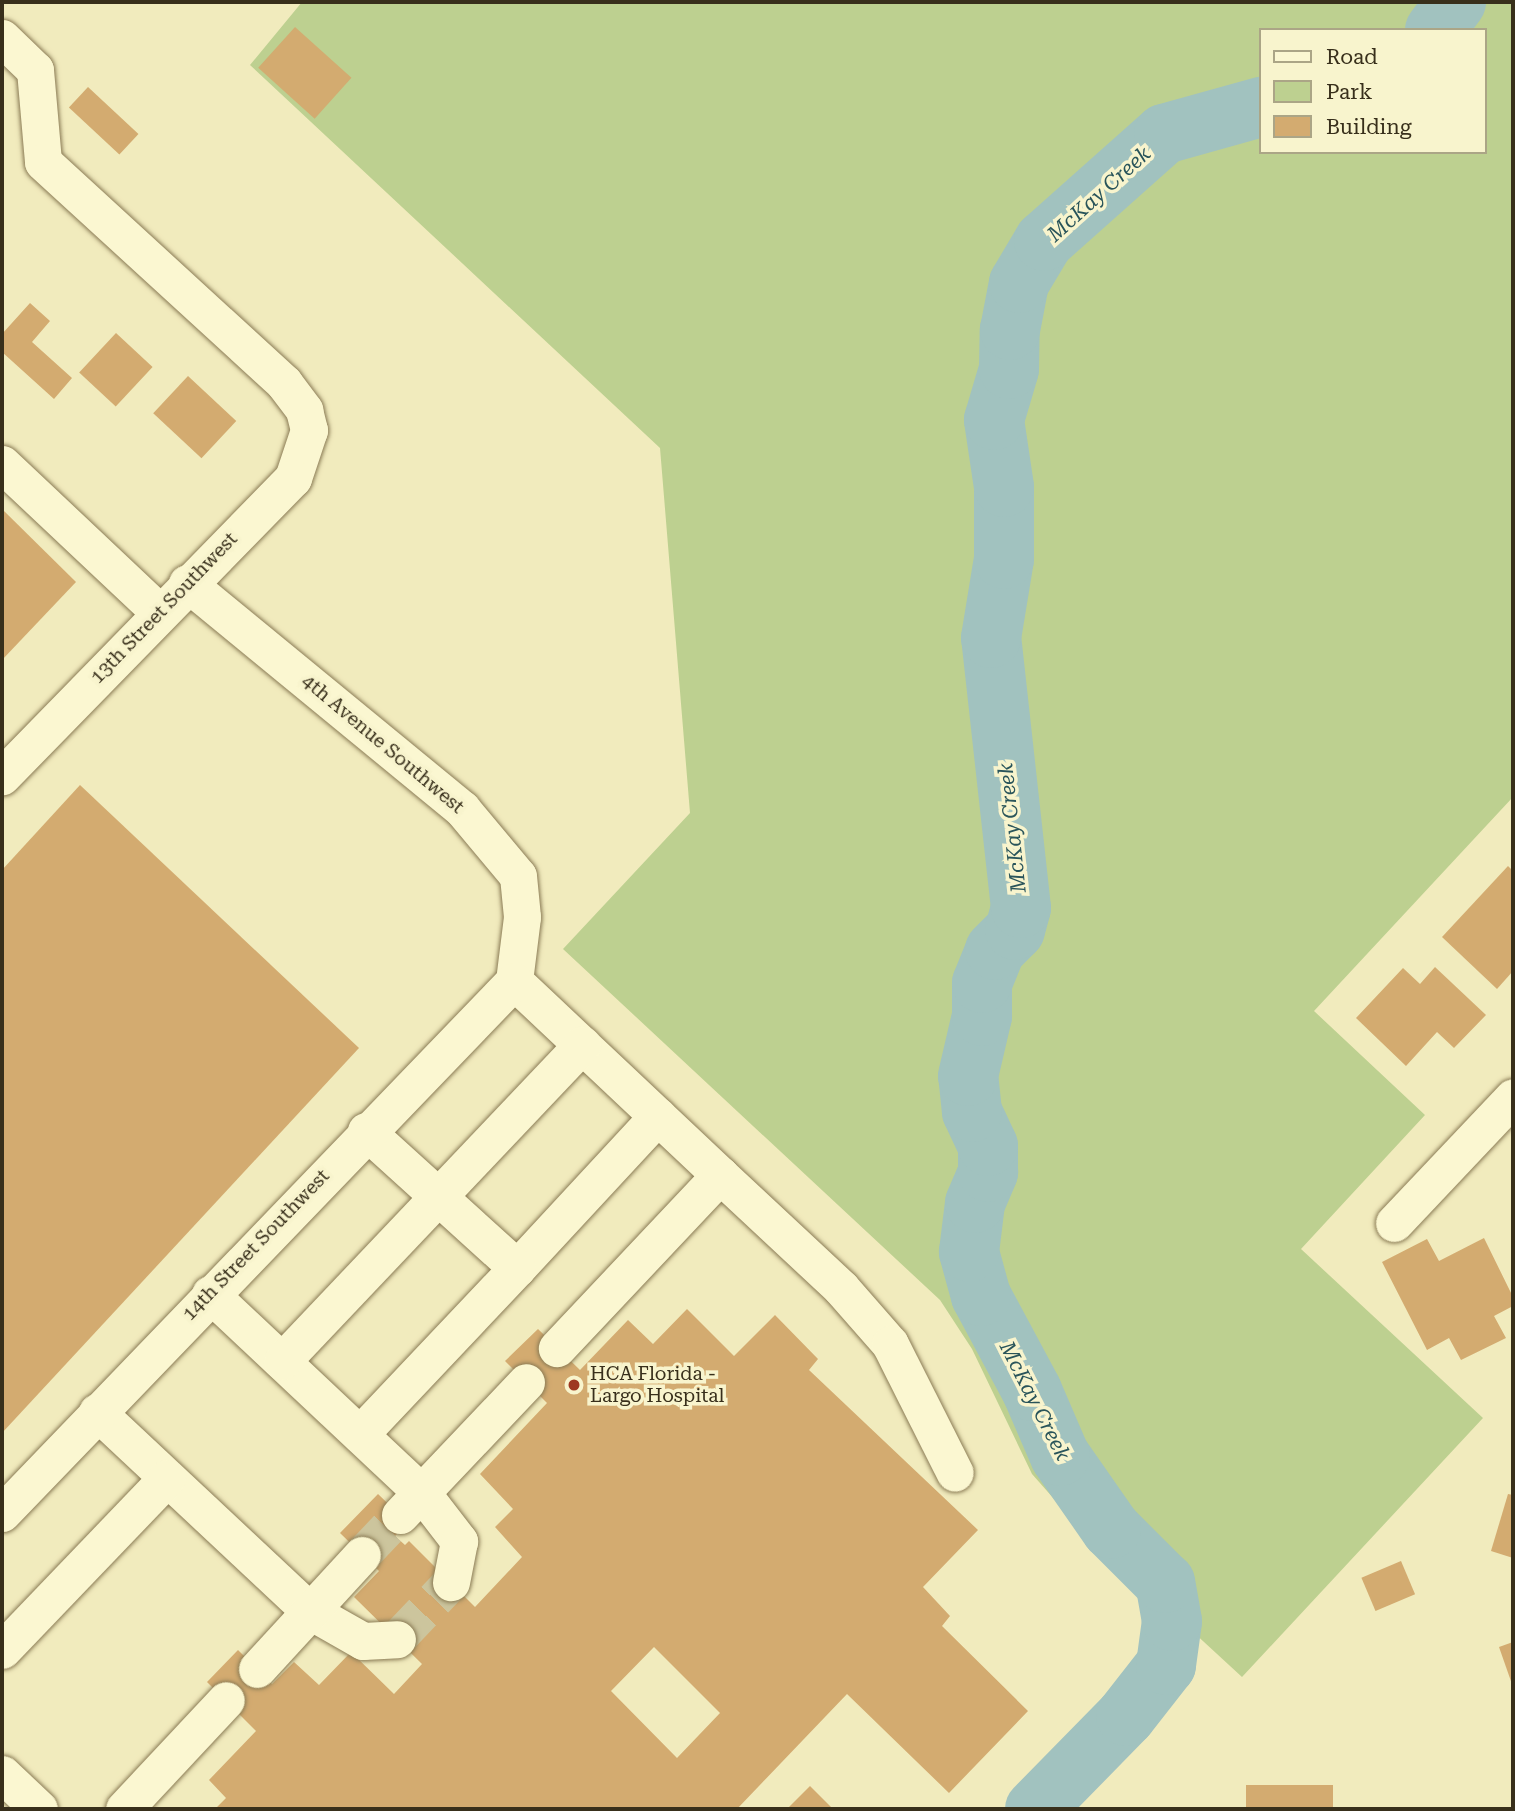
<!DOCTYPE html>
<style>
body{margin:0}
#map{position:relative;width:1515px;height:1811px;overflow:hidden;background:#f1ebbd;font-family:"Roboto Serif",serif}
div>[style]{position:absolute}
.green>*{inset:0;background:#bdd090}
.river>*{height:60px;margin:-30px;padding:0 30px;transform-origin:30px;border-radius:30px;background:#a1c2bf}
.building>*{inset:0;background:#d3ab70;transform-origin:0 0}
.minor-tunnel>*{height:37px;margin-top:-18.5px;transform-origin:0;background:repeating-linear-gradient(90deg,#ccc59d 0 37px,transparent 0 55px)}
.roads{filter:drop-shadow(0 0 2px #8a7b55) drop-shadow(0 0 2px #8a7b55)}
.minor>*{height:37px;margin:-18.5px;padding:0 18.5px;transform-origin:18.5px;border-radius:18.5px;background:#fbf7d1}
.dots>*{width:19px;height:19px;translate:-50% -50%;box-sizing:border-box;border:4px solid #f8f4cd;border-radius:50%}
span{translate:-50% -50%;white-space:nowrap;text-align:center;line-height:1.15;-webkit-text-stroke:7px #f8f4cd;paint-order:stroke}
.street-label{font-size:19px;color:#382f1b}
.poi-label{font-size:19px;color:#382f1b}
.left{translate:0 -50%;text-align:left}
.water-label{font-size:21px;color:#29545a;font-style:italic}
.frame{position:absolute;inset:0;border:4px solid #382f1b;pointer-events:none}
.legend{position:absolute;left:1259px;top:28px;width:228px;height:126px;box-sizing:border-box;background:#f8f4cd;border:2px solid #aba586;margin:0;padding:9px 12px;list-style:none;font-size:21px;color:#382f1b}
.legend li{display:flex;align-items:center;gap:14px;height:35px}
.legend b{width:35px;border:2px solid #aba586}
</style>
<div id="map">
<div class="green">
<i style="clip-path:polygon(evenodd,302px 2px,1513px 2px,1513px 797px,1314px 1011px,1425px 1115px,1301px 1249px,1483px 1418px,1242px 1677px,1077px 1525px,1032px 1474px,972px 1349px,940px 1300px,563px 949px,690px 813px,660px 448px,250px 65px,302px 2px,1261px 30px,1485px 30px,1485px 152px,1261px 152px,1261px 30px)"></i>
</div>
<div class="river">
<i style="left:1435px;top:30px;width:35px;rotate:-53deg"></i>
<i style="left:1035px;top:1809px;width:130px;rotate:-45.6deg"></i>
<i style="left:1126px;top:1716px;width:65px;rotate:-51.9deg"></i>
<i style="left:1166px;top:1665px;width:44px;rotate:-82.2deg"></i>
<i style="left:1172px;top:1621px;width:39px;rotate:-100deg"></i>
<i style="left:1165px;top:1583px;width:76px;rotate:-135deg"></i>
<i style="left:1111px;top:1529px;width:89px;rotate:-124.9deg"></i>
<i style="left:1060px;top:1456px;width:71px;rotate:-113.3deg"></i>
<i style="left:1032px;top:1391px;width:108px;rotate:-118.2deg"></i>
<i style="left:981px;top:1296px;width:46px;rotate:-105.3deg"></i>
<i style="left:969px;top:1252px;width:49px;rotate:-83deg"></i>
<i style="left:975px;top:1203px;width:34px;rotate:-67deg"></i>
<i style="left:988px;top:1172px;width:26px;rotate:-90deg"></i>
<i style="left:988px;top:1146px;width:38px;rotate:-115deg"></i>
<i style="left:972px;top:1112px;width:36px;rotate:-96deg"></i>
<i style="left:968px;top:1076px;width:62px;rotate:-76.9deg"></i>
<i style="left:982px;top:1016px;width:33px;rotate:-90deg"></i>
<i style="left:982px;top:983px;width:35px;rotate:-68deg"></i>
<i style="left:995px;top:950px;width:28px;rotate:-45deg"></i>
<i style="left:1015px;top:930px;width:23px;rotate:-75deg"></i>
<i style="left:1021px;top:908px;width:272px;rotate:-96.3deg"></i>
<i style="left:991px;top:638px;width:80px;rotate:-80.7deg"></i>
<i style="left:1004px;top:559px;width:72px;rotate:-90deg"></i>
<i style="left:1004px;top:487px;width:68px;rotate:-98.5deg"></i>
<i style="left:994px;top:420px;width:53px;rotate:-73.6deg"></i>
<i style="left:1009px;top:369px;width:39px;rotate:-89deg"></i>
<i style="left:1010px;top:330px;width:48px;rotate:-79.2deg"></i>
<i style="left:1019px;top:283px;width:49px;rotate:-59.2deg"></i>
<i style="left:1044px;top:241px;width:161px;rotate:-41.7deg"></i>
<i style="left:1164px;top:134px;width:101px;rotate:-15.6deg"></i>
</div>
<div class="building">
<i style="left:295px;top:27px;width:76px;height:55px;rotate:42deg"></i>
<i style="left:88px;top:87px;width:69px;height:28px;rotate:43deg"></i>
<i style="clip-path:polygon(30px 303px,50px 321px,32px 342px,72px 378px,54px 399px,2px 352px,2px 334px)"></i>
<i style="left:116px;top:333px;width:50px;height:54px;rotate:43deg"></i>
<i style="left:188px;top:376px;width:66px;height:51px;rotate:43deg"></i>
<i style="clip-path:polygon(2px 509px,76px 582px,2px 660px)"></i>
<i style="clip-path:polygon(80px 785px,359px 1048px,2px 1433px,2px 870px)"></i>
<i style="clip-path:polygon(1508px 866px,1513px 871px,1513px 971px,1497px 989px,1442px 937px)"></i>
<i style="clip-path:polygon(1435px 967px,1486px 1015px,1454px 1048px,1437px 1032px,1406px 1066px,1356px 1018px,1403px 968px,1420px 984px)"></i>
<i style="clip-path:polygon(1484px 1238px,1513px 1297px,1513px 1306px,1494px 1316px,1506px 1338px,1461px 1360px,1449px 1338px,1427px 1350px,1382px 1262px,1427px 1239px,1439px 1261px)"></i>
<i style="clip-path:polygon(evenodd,687px 1309px,734px 1356px,775px 1315px,818px 1359px,809px 1370px,978px 1530px,923px 1587px,950px 1616px,942px 1626px,1028px 1711px,949px 1793px,847px 1694px,737px 1809px,215px 1809px,226px 1798px,209px 1780px,256px 1731px,207px 1682px,238px 1650px,272px 1684px,294px 1662px,319px 1685px,351px 1652px,394px 1694px,422px 1664px,354px 1597px,379px 1571px,340px 1533px,378px 1494px,408px 1523px,395px 1536px,405px 1545px,409px 1541px,475px 1607px,522px 1557px,495px 1527px,513px 1509px,480px 1474px,547px 1403px,505px 1361px,538px 1329px,580px 1370px,628px 1320px,653px 1344px,687px 1309px,654px 1647px,720px 1713px,677px 1758px,611px 1691px,654px 1647px)"></i>
<i style="clip-path:polygon(1508px 1494px,1513px 1495px,1513px 1558px,1491px 1551px)"></i>
<i style="left:1401px;top:1561px;width:36px;height:43px;rotate:67deg"></i>
<i style="clip-path:polygon(1513px 1642px,1513px 1687px,1499px 1647px)"></i>
<i style="left:1246px;top:1785px;width:87px;height:24px"></i>
<i style="clip-path:polygon(810px 1786px,833px 1809px,787px 1809px)"></i>
</div>
<div class="minor-tunnel">
<i style="left:362px;top:1555px;width:55px;rotate:-46.5deg"></i>
<i style="left:397px;top:1639px;width:79px;rotate:-46.5deg"></i>
</div>
<div class="roads">
<div class="minor">
<i style="left:2px;top:38px;width:46px;rotate:44.1deg"></i>
<i style="left:35px;top:70px;width:92px;rotate:85deg"></i>
<i style="left:43px;top:162px;width:327px;rotate:42.5deg"></i>
<i style="left:284px;top:383px;width:34px;rotate:53deg"></i>
<i style="left:304px;top:410px;width:21px;rotate:76deg"></i>
<i style="left:309px;top:430px;width:51px;rotate:108.4deg"></i>
<i style="left:293px;top:478px;width:417px;rotate:134.3deg"></i>
<i style="left:2px;top:464px;width:216px;rotate:43.3deg"></i>
<i style="left:187px;top:583px;width:356px;rotate:39.4deg"></i>
<i style="left:462px;top:809px;width:87px;rotate:50.1deg"></i>
<i style="left:518px;top:876px;width:41px;rotate:84.4deg"></i>
<i style="left:522px;top:917px;width:64px;rotate:97.1deg"></i>
<i style="left:514px;top:981px;width:283px;rotate:43.3deg"></i>
<i style="left:720px;top:1175px;width:238px;rotate:133.3deg"></i>
<i style="left:720px;top:1175px;width:166px;rotate:43deg"></i>
<i style="left:841px;top:1288px;width:74px;rotate:48.8deg"></i>
<i style="left:890px;top:1344px;width:144px;rotate:63.3deg"></i>
<i style="left:1394px;top:1223px;width:173px;rotate:-46.6deg"></i>
<i style="left:517px;top:1268px;width:207px;rotate:-47.2deg"></i>
<i style="left:210px;top:1294px;width:291px;rotate:43.2deg"></i>
<i style="left:422px;top:1493px;width:61px;rotate:52.4deg"></i>
<i style="left:459px;top:1541px;width:42px;rotate:101deg"></i>
<i style="left:282px;top:1361px;width:436px;rotate:-46.5deg"></i>
<i style="left:97px;top:1412px;width:291px;rotate:43.1deg"></i>
<i style="left:310px;top:1611px;width:61px;rotate:29.5deg"></i>
<i style="left:363px;top:1641px;width:34px;rotate:-3deg"></i>
<i style="left:360px;top:1434px;width:228px;rotate:-46.6deg"></i>
<i style="left:517px;top:1268px;width:204px;rotate:-137.8deg"></i>
<i style="left:2px;top:1513px;width:738px;rotate:-46.1deg"></i>
<i style="left:400px;top:1515px;width:183px;rotate:-46.5deg"></i>
<i style="left:2px;top:1650px;width:238px;rotate:-46.2deg"></i>
<i style="left:257px;top:1669px;width:155px;rotate:-47.4deg"></i>
<i style="left:2px;top:1774px;width:51px;rotate:43.4deg"></i>
<i style="left:124px;top:1809px;width:149px;rotate:-46.9deg"></i>
</div>
</div>
<div class="dots">
<i style="left:574px;top:1385px;background:#9e3720"></i>
</div>
<div class="street-label">
<span style="left:164px;top:608px;rotate:-46deg">13th Street Southwest</span>
<span style="left:383px;top:744px;rotate:40deg">4th Avenue Southwest</span>
<span style="left:256px;top:1245px;rotate:-46deg">14th Street Southwest</span>
</div>
<div class="poi-label">
<span class="left" style="left:590px;top:1385px">HCA Florida -<br>Largo Hospital</span>
</div>
<div class="water-label">
<span style="left:1099px;top:194px;rotate:-42deg">McKay Creek</span>
<span style="left:1012px;top:828px;rotate:-96deg">McKay Creek</span>
<span style="left:1035px;top:1401px;rotate:63deg">McKay Creek</span>
</div>
<div class="frame"></div>
<ul class="legend">
<li><b style="height:9px;background:#fbf7d1"></b>Road</li>
<li><b style="height:19px;background:#bdd090"></b>Park</li>
<li><b style="height:19px;background:#d3ab70"></b>Building</li>
</ul>
</div>
